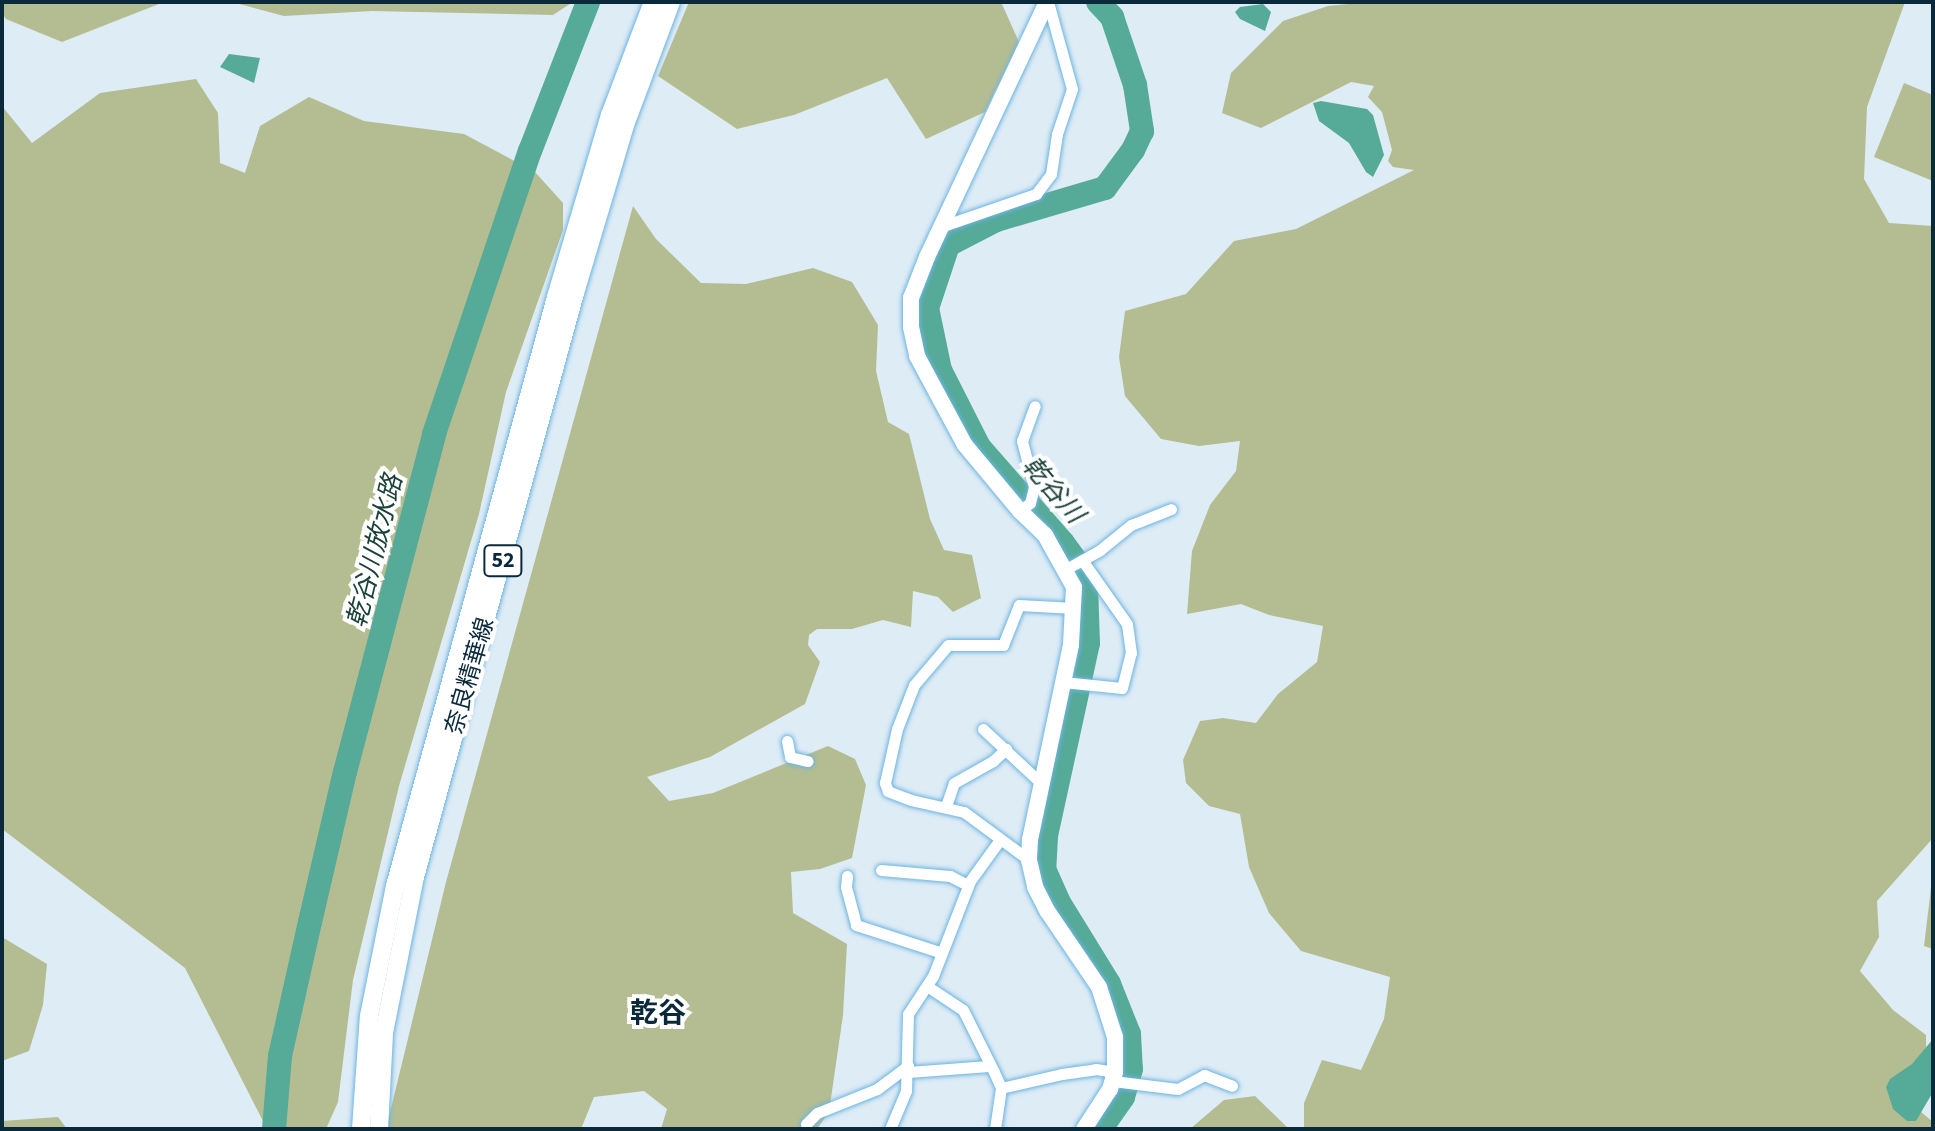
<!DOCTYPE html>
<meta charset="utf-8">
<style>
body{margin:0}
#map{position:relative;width:1935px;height:1131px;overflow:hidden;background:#deecf5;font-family:"Source Sans 3","Noto Sans JP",sans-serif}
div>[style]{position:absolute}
.green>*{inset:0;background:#b4bd92}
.water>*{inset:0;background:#56aa98}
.river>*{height:24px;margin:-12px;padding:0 12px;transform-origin:12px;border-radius:12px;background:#56aa98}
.roads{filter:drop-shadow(0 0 2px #6cb4e2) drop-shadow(0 0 2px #6cb4e2)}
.street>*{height:11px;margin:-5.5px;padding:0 5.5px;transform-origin:5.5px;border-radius:5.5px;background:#fff}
.secondary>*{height:16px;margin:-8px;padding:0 8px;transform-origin:8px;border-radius:8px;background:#fff}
.primary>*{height:18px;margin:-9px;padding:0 9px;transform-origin:9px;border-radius:9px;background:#fff}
span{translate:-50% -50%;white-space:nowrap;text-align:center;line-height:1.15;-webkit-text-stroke:8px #fff;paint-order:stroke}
.shield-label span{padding:2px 6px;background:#fff;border:2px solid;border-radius:6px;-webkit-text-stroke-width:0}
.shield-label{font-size:22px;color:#0a2a3c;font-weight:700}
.street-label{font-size:24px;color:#0a2a3c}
.water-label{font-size:26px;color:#1b423a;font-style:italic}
.quarter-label{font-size:28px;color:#0a2a3c;font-weight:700}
.frame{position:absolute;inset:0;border:4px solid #0a2a3c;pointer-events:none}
</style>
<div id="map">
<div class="green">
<i style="clip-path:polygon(2px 2px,164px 2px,62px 42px,6px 19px,2px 13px)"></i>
<i style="clip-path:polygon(232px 2px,573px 2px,553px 15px,372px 11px,284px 16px)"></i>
<i style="clip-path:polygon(689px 2px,1001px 2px,1019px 42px,985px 112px,926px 139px,887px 78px,794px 115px,737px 129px,658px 76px)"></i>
<i style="clip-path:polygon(1369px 2px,1905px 2px,1867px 107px,1864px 179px,1889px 223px,1933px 226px,1933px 838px,1877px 901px,1879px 937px,1860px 971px,1893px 1010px,1926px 1035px,1926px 1063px,1902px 1096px,1933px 1122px,1933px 1129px,1304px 1129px,1304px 1103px,1322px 1060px,1361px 1070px,1384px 1019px,1390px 977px,1301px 951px,1269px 913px,1249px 867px,1240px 814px,1209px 806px,1186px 783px,1183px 760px,1200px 721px,1223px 718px,1256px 723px,1278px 694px,1317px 662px,1323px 626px,1269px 615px,1241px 604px,1187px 614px,1192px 551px,1210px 505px,1236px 471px,1240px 441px,1199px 446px,1161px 439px,1125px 396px,1119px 357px,1125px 311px,1186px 294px,1234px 241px,1296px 229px,1414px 170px,1393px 167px,1388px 161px,1392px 150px,1382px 112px,1368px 97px,1374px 86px,1351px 82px,1261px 128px,1222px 113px,1231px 73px,1283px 21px,1328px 6px)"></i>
<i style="clip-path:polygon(196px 79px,218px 113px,220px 163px,245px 173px,260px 126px,309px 97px,364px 121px,464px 134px,535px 172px,563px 203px,563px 230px,506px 392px,479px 514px,399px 786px,353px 980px,338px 1102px,326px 1129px,267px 1129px,185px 968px,2px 829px,2px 106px,32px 143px,100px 93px)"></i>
<i style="clip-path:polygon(1904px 83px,1933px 95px,1933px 181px,1874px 157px)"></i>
<i style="clip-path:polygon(633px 206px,656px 239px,701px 283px,746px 284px,813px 268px,852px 282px,878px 325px,876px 371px,888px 422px,909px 434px,930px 519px,944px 550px,972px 555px,981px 598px,953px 612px,938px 597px,913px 591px,911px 627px,883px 620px,852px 629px,817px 629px,809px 635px,808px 645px,820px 662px,805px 704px,710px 757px,647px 777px,669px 801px,713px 793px,828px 746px,855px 759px,866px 785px,852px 858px,820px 869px,791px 872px,793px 913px,847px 944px,843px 1015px,829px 1112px,817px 1129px,661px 1129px,667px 1109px,644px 1091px,594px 1097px,581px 1129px,386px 1129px,446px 882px)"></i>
<i style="clip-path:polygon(1933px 871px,1933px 949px,1924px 946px)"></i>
<i style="clip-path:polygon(2px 937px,47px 964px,43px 1005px,29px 1051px,2px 1061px)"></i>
<i style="clip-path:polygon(1255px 1096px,1289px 1129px,1190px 1129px,1224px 1100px)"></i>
<i style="clip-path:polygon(58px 1117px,67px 1129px,2px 1129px,2px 1121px)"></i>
</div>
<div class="water">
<i style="clip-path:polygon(1263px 4px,1271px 12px,1265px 31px,1240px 19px,1235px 12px,1240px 7px)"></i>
<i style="clip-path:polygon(229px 54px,260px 58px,254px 83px,220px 67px)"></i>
<i style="clip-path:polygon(1321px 101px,1367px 109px,1373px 115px,1384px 155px,1373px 177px,1366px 172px,1349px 143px,1319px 121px,1313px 103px)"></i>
<i style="clip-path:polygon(1933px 1039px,1933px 1092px,1916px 1121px,1907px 1121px,1893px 1109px,1886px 1087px,1890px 1079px,1912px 1064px)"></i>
</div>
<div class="river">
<i style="left:1098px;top:2px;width:21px;rotate:47deg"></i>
<i style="left:1112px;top:17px;width:72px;rotate:71.3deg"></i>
<i style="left:1135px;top:85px;width:47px;rotate:81.3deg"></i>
<i style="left:1142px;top:131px;width:21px;rotate:115deg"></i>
<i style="left:1133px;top:150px;width:47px;rotate:126.4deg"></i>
<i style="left:1105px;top:188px;width:114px;rotate:163.6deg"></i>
<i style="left:996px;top:220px;width:54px;rotate:152.5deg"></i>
<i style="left:948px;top:245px;width:66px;rotate:108.4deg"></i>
<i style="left:927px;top:308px;width:63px;rotate:78.2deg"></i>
<i style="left:940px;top:370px;width:86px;rotate:63.1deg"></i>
<i style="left:979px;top:447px;width:128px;rotate:48.8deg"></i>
<i style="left:1063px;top:543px;width:24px;rotate:54deg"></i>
<i style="left:1077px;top:562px;width:24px;rotate:68deg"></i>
<i style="left:1086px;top:584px;width:59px;rotate:88.1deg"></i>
<i style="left:1088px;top:643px;width:198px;rotate:102.3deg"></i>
<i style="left:1046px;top:836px;width:33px;rotate:93deg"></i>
<i style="left:1044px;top:869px;width:35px;rotate:66deg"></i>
<i style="left:1058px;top:901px;width:97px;rotate:58.4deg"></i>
<i style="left:1109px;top:984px;width:54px;rotate:68.2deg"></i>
<i style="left:1129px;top:1034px;width:35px;rotate:87deg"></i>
<i style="left:1131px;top:1069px;width:29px;rotate:106deg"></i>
<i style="left:1123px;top:1097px;width:39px;rotate:125deg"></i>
<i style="left:274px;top:1129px;width:73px;rotate:-85.3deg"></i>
<i style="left:280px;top:1056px;width:137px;rotate:-77.4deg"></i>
<i style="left:310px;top:922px;width:154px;rotate:-76.9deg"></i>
<i style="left:345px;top:772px;width:350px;rotate:-75.2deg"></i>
<i style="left:434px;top:434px;width:299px;rotate:-71.3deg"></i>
<i style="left:530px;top:151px;width:160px;rotate:-68.7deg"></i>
</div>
<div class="roads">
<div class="street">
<i style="left:940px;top:227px;width:102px;rotate:-19deg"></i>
<i style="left:1036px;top:194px;width:25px;rotate:-53deg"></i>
<i style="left:1051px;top:174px;width:40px;rotate:-81.5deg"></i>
<i style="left:1057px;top:134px;width:47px;rotate:-71.6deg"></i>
<i style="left:1072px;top:89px;width:90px;rotate:-105.4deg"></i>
<i style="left:1020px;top:511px;width:13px;rotate:-39deg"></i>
<i style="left:1030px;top:503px;width:16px;rotate:-76deg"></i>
<i style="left:1034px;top:487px;width:48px;rotate:-104.6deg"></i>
<i style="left:1022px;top:441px;width:37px;rotate:-70deg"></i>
<i style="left:1066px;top:569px;width:39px;rotate:-29deg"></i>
<i style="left:1100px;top:550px;width:40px;rotate:-39deg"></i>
<i style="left:1131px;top:525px;width:43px;rotate:-21.8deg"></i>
<i style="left:1063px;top:682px;width:59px;rotate:5.8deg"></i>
<i style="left:1122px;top:688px;width:36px;rotate:-76deg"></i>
<i style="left:1131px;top:653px;width:29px;rotate:-98deg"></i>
<i style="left:1127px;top:624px;width:78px;rotate:-125.1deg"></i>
<i style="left:983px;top:729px;width:82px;rotate:43deg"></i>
<i style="left:787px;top:741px;width:16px;rotate:79deg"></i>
<i style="left:790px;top:757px;width:18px;rotate:13deg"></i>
<i style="left:946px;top:806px;width:24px;rotate:-71deg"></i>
<i style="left:954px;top:783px;width:45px;rotate:-29.4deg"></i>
<i style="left:993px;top:761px;width:18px;rotate:-43deg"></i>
<i style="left:1029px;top:860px;width:81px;rotate:-143.6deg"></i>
<i style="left:964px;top:812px;width:54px;rotate:-167.2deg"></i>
<i style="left:911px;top:800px;width:25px;rotate:-159deg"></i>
<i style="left:888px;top:791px;width:9px;rotate:-111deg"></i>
<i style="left:885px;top:783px;width:55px;rotate:-77.5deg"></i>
<i style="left:897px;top:729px;width:47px;rotate:-68.9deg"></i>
<i style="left:914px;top:685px;width:52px;rotate:-49.6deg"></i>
<i style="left:948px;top:645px;width:55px"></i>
<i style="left:1003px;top:645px;width:43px;rotate:-68.2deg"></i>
<i style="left:1019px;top:605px;width:55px;rotate:3.1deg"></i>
<i style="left:881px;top:870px;width:69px;rotate:5deg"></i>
<i style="left:950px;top:876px;width:20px;rotate:27deg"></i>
<i style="left:847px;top:876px;width:11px;rotate:95deg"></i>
<i style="left:846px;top:887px;width:39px;rotate:75deg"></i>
<i style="left:856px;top:925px;width:90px;rotate:18deg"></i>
<i style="left:927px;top:986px;width:43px;rotate:33.7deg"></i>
<i style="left:963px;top:1010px;width:69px;rotate:63.4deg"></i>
<i style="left:994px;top:1072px;width:17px;rotate:66deg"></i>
<i style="left:1001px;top:1088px;width:41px;rotate:98.3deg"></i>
<i style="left:908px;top:1072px;width:81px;rotate:-4.2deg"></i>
<i style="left:1113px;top:1081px;width:65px;rotate:7deg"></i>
<i style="left:1178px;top:1089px;width:30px;rotate:-28deg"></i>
<i style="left:1204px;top:1075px;width:30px;rotate:21deg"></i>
<i style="left:1001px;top:1088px;width:63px;rotate:-12.9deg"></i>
<i style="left:1062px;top:1074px;width:34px;rotate:-8deg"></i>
<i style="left:1096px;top:1069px;width:19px;rotate:9deg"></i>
<i style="left:806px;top:1124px;width:16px;rotate:-45deg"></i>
<i style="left:817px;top:1113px;width:65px;rotate:-21.8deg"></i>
<i style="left:877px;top:1089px;width:39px;rotate:-37deg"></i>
<i style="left:890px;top:1129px;width:41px;rotate:-67.2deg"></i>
<i style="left:906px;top:1091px;width:77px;rotate:-88.5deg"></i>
<i style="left:908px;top:1014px;width:45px;rotate:-56.7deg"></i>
<i style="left:933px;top:976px;width:102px;rotate:-68.7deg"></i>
<i style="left:970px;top:881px;width:49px;rotate:-54.1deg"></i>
</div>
<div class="secondary">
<i style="left:1047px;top:2px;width:282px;rotate:115.2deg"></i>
<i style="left:927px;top:257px;width:44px;rotate:111.3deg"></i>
<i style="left:911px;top:298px;width:29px;rotate:90deg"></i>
<i style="left:911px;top:327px;width:30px;rotate:78deg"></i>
<i style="left:917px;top:356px;width:101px;rotate:61.7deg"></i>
<i style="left:965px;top:445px;width:86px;rotate:50.2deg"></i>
<i style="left:1020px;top:511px;width:35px;rotate:44deg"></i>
<i style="left:1045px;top:535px;width:60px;rotate:60.9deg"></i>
<i style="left:1074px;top:587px;width:58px;rotate:93deg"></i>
<i style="left:1071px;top:645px;width:198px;rotate:101.9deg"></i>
<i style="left:1030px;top:839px;width:21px;rotate:93deg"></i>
<i style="left:1029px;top:860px;width:28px;rotate:77deg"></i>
<i style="left:1035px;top:887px;width:28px;rotate:63deg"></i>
<i style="left:1048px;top:912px;width:91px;rotate:55.8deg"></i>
<i style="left:1099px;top:987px;width:52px;rotate:72.3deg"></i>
<i style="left:1115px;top:1037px;width:35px;rotate:90deg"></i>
<i style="left:1115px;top:1072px;width:18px;rotate:106deg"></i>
<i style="left:1110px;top:1089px;width:48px;rotate:123deg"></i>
</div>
<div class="primary">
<i style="left:361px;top:1129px;width:113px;rotate:-86deg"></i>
<i style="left:369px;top:1016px;width:133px;rotate:-78.7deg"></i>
<i style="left:395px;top:886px;width:611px;rotate:-74.71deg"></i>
<i style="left:556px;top:297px;width:190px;rotate:-73.5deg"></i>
<i style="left:610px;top:115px;width:121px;rotate:-69.2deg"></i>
<i style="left:379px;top:1129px;width:96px;rotate:-87deg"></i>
<i style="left:384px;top:1033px;width:159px;rotate:-78.8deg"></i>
<i style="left:415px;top:877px;width:606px;rotate:-74.68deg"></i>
<i style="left:575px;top:293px;width:175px;rotate:-73.4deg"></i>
<i style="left:625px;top:125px;width:131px;rotate:-69.5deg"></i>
</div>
</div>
<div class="shield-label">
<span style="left:503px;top:561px">52</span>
</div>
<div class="street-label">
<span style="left:470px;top:676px;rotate:-74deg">奈良精華線</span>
</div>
<div class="water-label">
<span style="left:1053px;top:490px;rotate:49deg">乾谷川</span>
<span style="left:375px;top:551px;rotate:-76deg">乾谷川放水路</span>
</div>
<div class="quarter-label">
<span style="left:658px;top:1013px">乾谷</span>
</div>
<div class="frame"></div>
</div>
